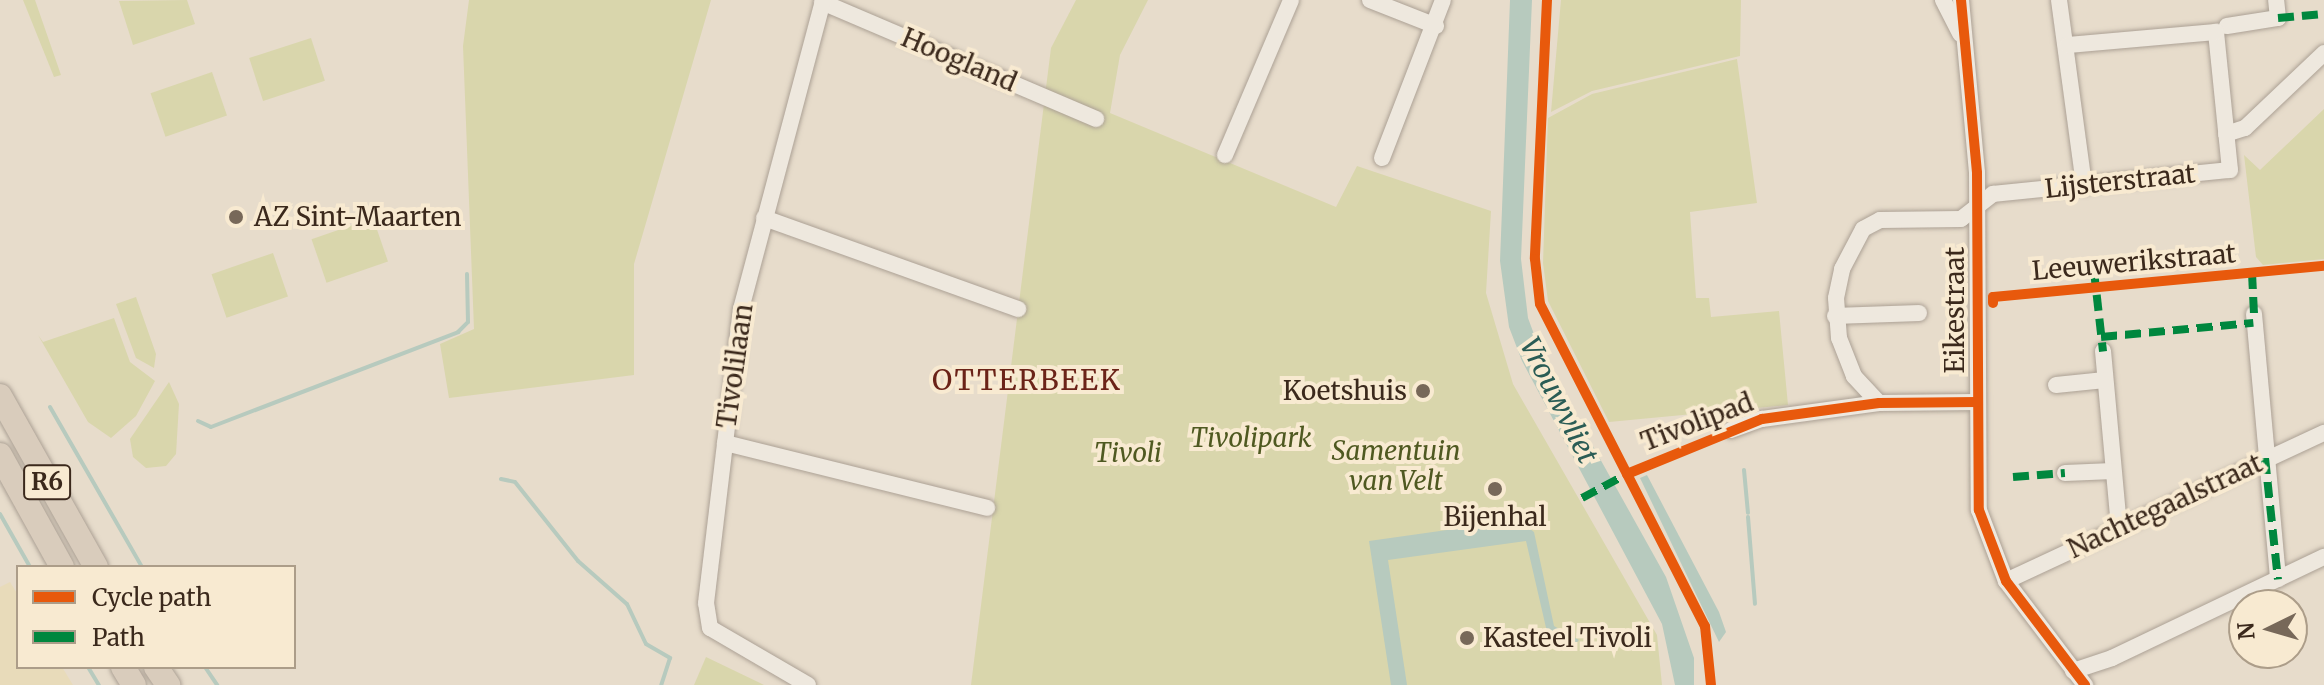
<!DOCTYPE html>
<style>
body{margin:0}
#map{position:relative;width:2324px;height:685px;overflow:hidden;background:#e7dccb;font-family:Merriweather,serif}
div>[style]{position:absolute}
.farmland>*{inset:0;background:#e8dbba}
.green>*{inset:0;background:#d9d6ac;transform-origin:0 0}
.water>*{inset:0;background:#b7cabe}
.stream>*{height:4px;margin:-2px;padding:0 2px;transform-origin:2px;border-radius:2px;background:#b7cabe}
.roads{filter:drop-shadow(0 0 2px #aca195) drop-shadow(0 0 2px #aca195)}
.minor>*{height:16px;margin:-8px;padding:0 8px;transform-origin:8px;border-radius:8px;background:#eee8de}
.highway>*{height:24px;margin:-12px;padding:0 12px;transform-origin:12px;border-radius:12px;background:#d9ccbc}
.quiet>*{height:8px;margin-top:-4px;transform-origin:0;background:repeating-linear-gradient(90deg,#00873e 0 16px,transparent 0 24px)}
.cycleway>*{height:10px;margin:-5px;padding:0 5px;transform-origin:5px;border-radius:5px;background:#e8590c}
.dots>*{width:22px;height:22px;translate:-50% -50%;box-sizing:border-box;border:4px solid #f8ead1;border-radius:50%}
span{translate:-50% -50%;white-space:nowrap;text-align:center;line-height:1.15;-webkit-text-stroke:8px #f8ead1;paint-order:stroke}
.shield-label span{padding:2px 6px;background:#f8ead1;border:2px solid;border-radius:6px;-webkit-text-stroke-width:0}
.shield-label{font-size:24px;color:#3b291c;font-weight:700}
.street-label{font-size:26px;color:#3b291c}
.poi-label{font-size:26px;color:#3b291c}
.left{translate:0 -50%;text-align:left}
.right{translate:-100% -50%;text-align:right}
.park-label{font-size:26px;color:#4f5921;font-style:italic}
.neighbourhood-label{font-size:28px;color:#6b2318;letter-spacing:2px}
.water-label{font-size:28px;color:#2a5c55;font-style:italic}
.legend{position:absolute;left:16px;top:565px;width:280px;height:104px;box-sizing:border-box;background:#f8ead1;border:2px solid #ac9d89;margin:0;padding:10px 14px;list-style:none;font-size:24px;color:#3b291c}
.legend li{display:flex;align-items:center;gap:16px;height:40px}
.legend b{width:40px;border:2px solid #ac9d89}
.north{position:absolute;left:2228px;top:589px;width:80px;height:80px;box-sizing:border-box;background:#f8ead1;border:2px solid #ac9d89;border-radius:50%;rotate:265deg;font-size:22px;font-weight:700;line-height:32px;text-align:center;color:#3b291c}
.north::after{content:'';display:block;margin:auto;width:28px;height:36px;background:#776859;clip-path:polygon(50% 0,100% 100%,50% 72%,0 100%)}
</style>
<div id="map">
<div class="farmland">
<i style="clip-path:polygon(10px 582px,18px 595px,18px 667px,62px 667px,73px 685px,0 685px,0 587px)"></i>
</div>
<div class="green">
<i style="clip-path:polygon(23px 0,35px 0,61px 75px,54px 77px)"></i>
<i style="clip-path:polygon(187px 0,195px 24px,133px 45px,119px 1px)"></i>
<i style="clip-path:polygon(469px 0,711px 0,634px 264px,634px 375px,449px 398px,440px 344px,474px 329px,463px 46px)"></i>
<i style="clip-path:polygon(1076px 0,1148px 0,1120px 55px,1110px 113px,1336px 207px,1357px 166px,1491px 211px,1486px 293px,1513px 384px,1657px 635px,1662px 685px,971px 685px,1051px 48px)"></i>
<i style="clip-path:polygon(1561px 0,1741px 0,1740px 56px,1592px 91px,1551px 112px)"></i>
<i style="left:311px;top:38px;width:45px;height:65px;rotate:72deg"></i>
<i style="clip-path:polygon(1737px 59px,1757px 203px,1690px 212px,1696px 298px,1709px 298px,1711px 317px,1779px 311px,1788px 405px,1609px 422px,1548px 301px,1543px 263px,1548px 118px,1592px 94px)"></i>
<i style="left:212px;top:72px;width:46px;height:65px;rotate:71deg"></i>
<i style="clip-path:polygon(2324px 109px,2324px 259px,2263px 265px,2256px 257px,2244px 155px,2260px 170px)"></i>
<i style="left:373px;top:218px;width:46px;height:65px;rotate:71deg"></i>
<i style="left:273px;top:253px;width:46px;height:65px;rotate:71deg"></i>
<i style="clip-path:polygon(136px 297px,156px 354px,154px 368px,136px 358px,116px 304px)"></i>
<i style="clip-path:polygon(114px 318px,130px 362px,155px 381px,136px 416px,111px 438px,88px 422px,38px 335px,43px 342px)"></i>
<i style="clip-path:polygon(169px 382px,179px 404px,176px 454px,166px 466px,146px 468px,133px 457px,130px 439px)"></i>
<i style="clip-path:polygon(706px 657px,758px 682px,764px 685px,694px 685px)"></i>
</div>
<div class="water">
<i style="clip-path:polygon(1510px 0,1532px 0,1521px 259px,1528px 318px,1541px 353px,1666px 577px,1694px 658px,1694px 685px,1675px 685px,1662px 624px,1522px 361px,1509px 327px,1500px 261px)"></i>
<i style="clip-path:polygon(1647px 475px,1719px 612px,1726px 632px,1719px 642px,1640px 478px)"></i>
<i style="clip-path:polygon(1518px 520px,1534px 532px,1554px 626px,1579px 640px,1569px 651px,1547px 632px,1526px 541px,1388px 560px,1407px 685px,1391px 685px,1369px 541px)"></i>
</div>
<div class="stream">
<i style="left:50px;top:407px;width:185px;rotate:60.1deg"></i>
<i style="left:198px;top:421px;width:14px;rotate:25deg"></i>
<i style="left:211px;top:427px;width:265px;rotate:-21deg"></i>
<i style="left:458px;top:332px;width:14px;rotate:-45deg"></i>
<i style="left:468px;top:322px;width:48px;rotate:-91.2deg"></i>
<i style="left:1744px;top:470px;width:43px;rotate:84.7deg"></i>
<i style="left:501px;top:479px;width:14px;rotate:12deg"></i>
<i style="left:515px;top:482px;width:101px;rotate:51.4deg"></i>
<i style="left:578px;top:561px;width:65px;rotate:41.3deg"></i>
<i style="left:627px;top:604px;width:44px;rotate:64.6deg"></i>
<i style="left:646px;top:644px;width:28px;rotate:30deg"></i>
<i style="left:670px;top:658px;width:28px;rotate:108deg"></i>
<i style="left:0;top:514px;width:61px;rotate:60.5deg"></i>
<i style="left:1748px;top:517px;width:87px;rotate:85.4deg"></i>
<i style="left:88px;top:667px;width:21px;rotate:59deg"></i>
<i style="left:205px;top:667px;width:22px;rotate:56deg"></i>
</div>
<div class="roads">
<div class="minor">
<i style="left:1370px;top:0;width:71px;rotate:21.5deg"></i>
<i style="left:1943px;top:0;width:38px;rotate:63deg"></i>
<i style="left:1961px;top:0;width:174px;rotate:84.7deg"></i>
<i style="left:1977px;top:173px;width:337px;rotate:89.7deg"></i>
<i style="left:1979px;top:510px;width:76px;rotate:69.2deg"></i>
<i style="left:2006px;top:581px;width:131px;rotate:52.8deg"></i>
<i style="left:2059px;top:0;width:188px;rotate:82.3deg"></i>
<i style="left:822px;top:2px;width:298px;rotate:23.1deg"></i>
<i style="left:2227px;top:26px;width:52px;rotate:-8.9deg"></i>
<i style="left:2278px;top:18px;width:18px;rotate:-96deg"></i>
<i style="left:2226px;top:134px;width:20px;rotate:-18deg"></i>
<i style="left:2245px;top:128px;width:109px;rotate:-43.5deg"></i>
<i style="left:1225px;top:155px;width:168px;rotate:-66.9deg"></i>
<i style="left:1382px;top:158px;width:169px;rotate:-68.9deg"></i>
<i style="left:764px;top:218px;width:270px;rotate:19.7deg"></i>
<i style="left:2254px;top:314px;width:266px;rotate:84.8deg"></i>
<i style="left:1835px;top:316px;width:84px;rotate:-2deg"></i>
<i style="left:2103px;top:351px;width:176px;rotate:84.8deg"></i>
<i style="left:2056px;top:385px;width:49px;rotate:-5.8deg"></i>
<i style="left:1977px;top:402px;width:98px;rotate:179.4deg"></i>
<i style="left:1879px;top:403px;width:37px;rotate:-133deg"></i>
<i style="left:1854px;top:376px;width:41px;rotate:-111.5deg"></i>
<i style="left:1839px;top:338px;width:40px;rotate:-94.3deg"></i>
<i style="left:1836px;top:298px;width:30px;rotate:-78deg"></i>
<i style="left:1842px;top:269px;width:45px;rotate:-62.3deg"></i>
<i style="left:1863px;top:229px;width:19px;rotate:-28deg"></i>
<i style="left:1880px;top:220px;width:81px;rotate:-0.7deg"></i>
<i style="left:1961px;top:219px;width:41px;rotate:-38deg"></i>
<i style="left:1993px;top:194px;width:238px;rotate:-5.8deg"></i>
<i style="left:2230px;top:170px;width:139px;rotate:-95.8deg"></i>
<i style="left:2216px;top:32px;width:149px;rotate:175deg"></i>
<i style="left:1731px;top:430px;width:33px;rotate:-20deg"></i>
<i style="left:1762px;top:419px;width:118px;rotate:-7.8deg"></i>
<i style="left:725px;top:443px;width:270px;rotate:13.9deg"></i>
<i style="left:2065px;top:473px;width:48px;rotate:-2.4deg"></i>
<i style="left:2006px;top:581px;width:351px;rotate:-25deg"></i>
<i style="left:2073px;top:671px;width:41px;rotate:-18.4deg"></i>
<i style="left:2112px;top:658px;width:235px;rotate:-25.5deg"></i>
<i style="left:808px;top:685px;width:113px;rotate:-149.8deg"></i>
<i style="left:710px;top:628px;width:25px;rotate:-99deg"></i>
<i style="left:706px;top:603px;width:296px;rotate:-83.2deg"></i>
<i style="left:741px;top:309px;width:320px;rotate:-75.1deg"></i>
</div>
<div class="highway">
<i style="left:0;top:396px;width:196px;rotate:60.7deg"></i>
<i style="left:0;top:455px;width:128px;rotate:61deg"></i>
<i style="left:123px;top:667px;width:21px;rotate:59deg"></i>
<i style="left:156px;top:667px;width:22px;rotate:56deg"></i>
</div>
</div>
<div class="quiet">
<i style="left:2278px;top:18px;width:46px;rotate:-5deg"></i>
<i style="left:2094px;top:271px;width:81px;rotate:83.6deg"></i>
<i style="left:2252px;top:273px;width:41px;rotate:87.2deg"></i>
<i style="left:2101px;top:337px;width:153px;rotate:-5.3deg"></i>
<i style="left:2265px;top:458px;width:122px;rotate:83.9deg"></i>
<i style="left:2013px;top:477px;width:52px;rotate:-4.4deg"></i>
<i style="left:1582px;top:498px;width:51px;rotate:-28.1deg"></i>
</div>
<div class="cycleway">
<i style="left:1547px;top:0;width:259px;rotate:92.7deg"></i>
<i style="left:1535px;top:259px;width:45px;rotate:83.7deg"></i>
<i style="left:1540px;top:304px;width:362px;rotate:62.9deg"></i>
<i style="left:1705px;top:626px;width:59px;rotate:84.2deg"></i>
<i style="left:1961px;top:0;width:174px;rotate:84.7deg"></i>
<i style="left:1977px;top:173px;width:337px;rotate:89.7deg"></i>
<i style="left:1979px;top:510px;width:76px;rotate:69.2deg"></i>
<i style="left:2006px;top:581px;width:131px;rotate:52.8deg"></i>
<i style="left:1993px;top:303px;width:6px;rotate:-90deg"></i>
<i style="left:1993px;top:297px;width:332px;rotate:-5.4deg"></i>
<i style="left:1627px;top:474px;width:146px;rotate:-22.2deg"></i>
<i style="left:1762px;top:419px;width:118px;rotate:-7.8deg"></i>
<i style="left:1879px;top:403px;width:98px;rotate:-0.6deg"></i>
</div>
<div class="dots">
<i style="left:236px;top:217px;background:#776859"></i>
<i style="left:1423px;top:391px;background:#776859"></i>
<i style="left:1495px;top:489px;background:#776859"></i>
<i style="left:1467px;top:638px;background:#776859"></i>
</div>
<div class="shield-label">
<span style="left:47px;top:482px">R6</span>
</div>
<div class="street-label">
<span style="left:959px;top:60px;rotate:23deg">Hoogland</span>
<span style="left:2120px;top:181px;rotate:-6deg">Lijsterstraat</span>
<span style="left:2134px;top:262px;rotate:-5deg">Leeuwerikstraat</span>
<span style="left:1955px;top:310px;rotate:-90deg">Eikestraat</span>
<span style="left:735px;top:366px;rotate:-82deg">Tivolilaan</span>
<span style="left:1697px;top:422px;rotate:-21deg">Tivolipad</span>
<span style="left:2165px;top:506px;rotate:-25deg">Nachtegaalstraat</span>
</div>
<div class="poi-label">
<span class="left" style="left:254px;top:217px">AZ Sint-Maarten</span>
<span class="right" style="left:1407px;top:391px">Koetshuis</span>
<span style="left:1495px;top:517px">Bijenhal</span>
<span class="left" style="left:1483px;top:638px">Kasteel Tivoli</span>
</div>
<div class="park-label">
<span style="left:1251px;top:438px">Tivolipark</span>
<span style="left:1396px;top:466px">Samentuin<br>van Velt</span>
<span style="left:1128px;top:453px">Tivoli</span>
</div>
<div class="neighbourhood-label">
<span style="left:1027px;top:380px">OTTERBEEK</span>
</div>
<div class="water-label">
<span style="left:1559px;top:400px;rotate:63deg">Vrouwvliet</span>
</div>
<ul class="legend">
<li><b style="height:10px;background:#e8590c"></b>Cycle path</li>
<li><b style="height:10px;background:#00873e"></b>Path</li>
</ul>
<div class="north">N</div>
</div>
